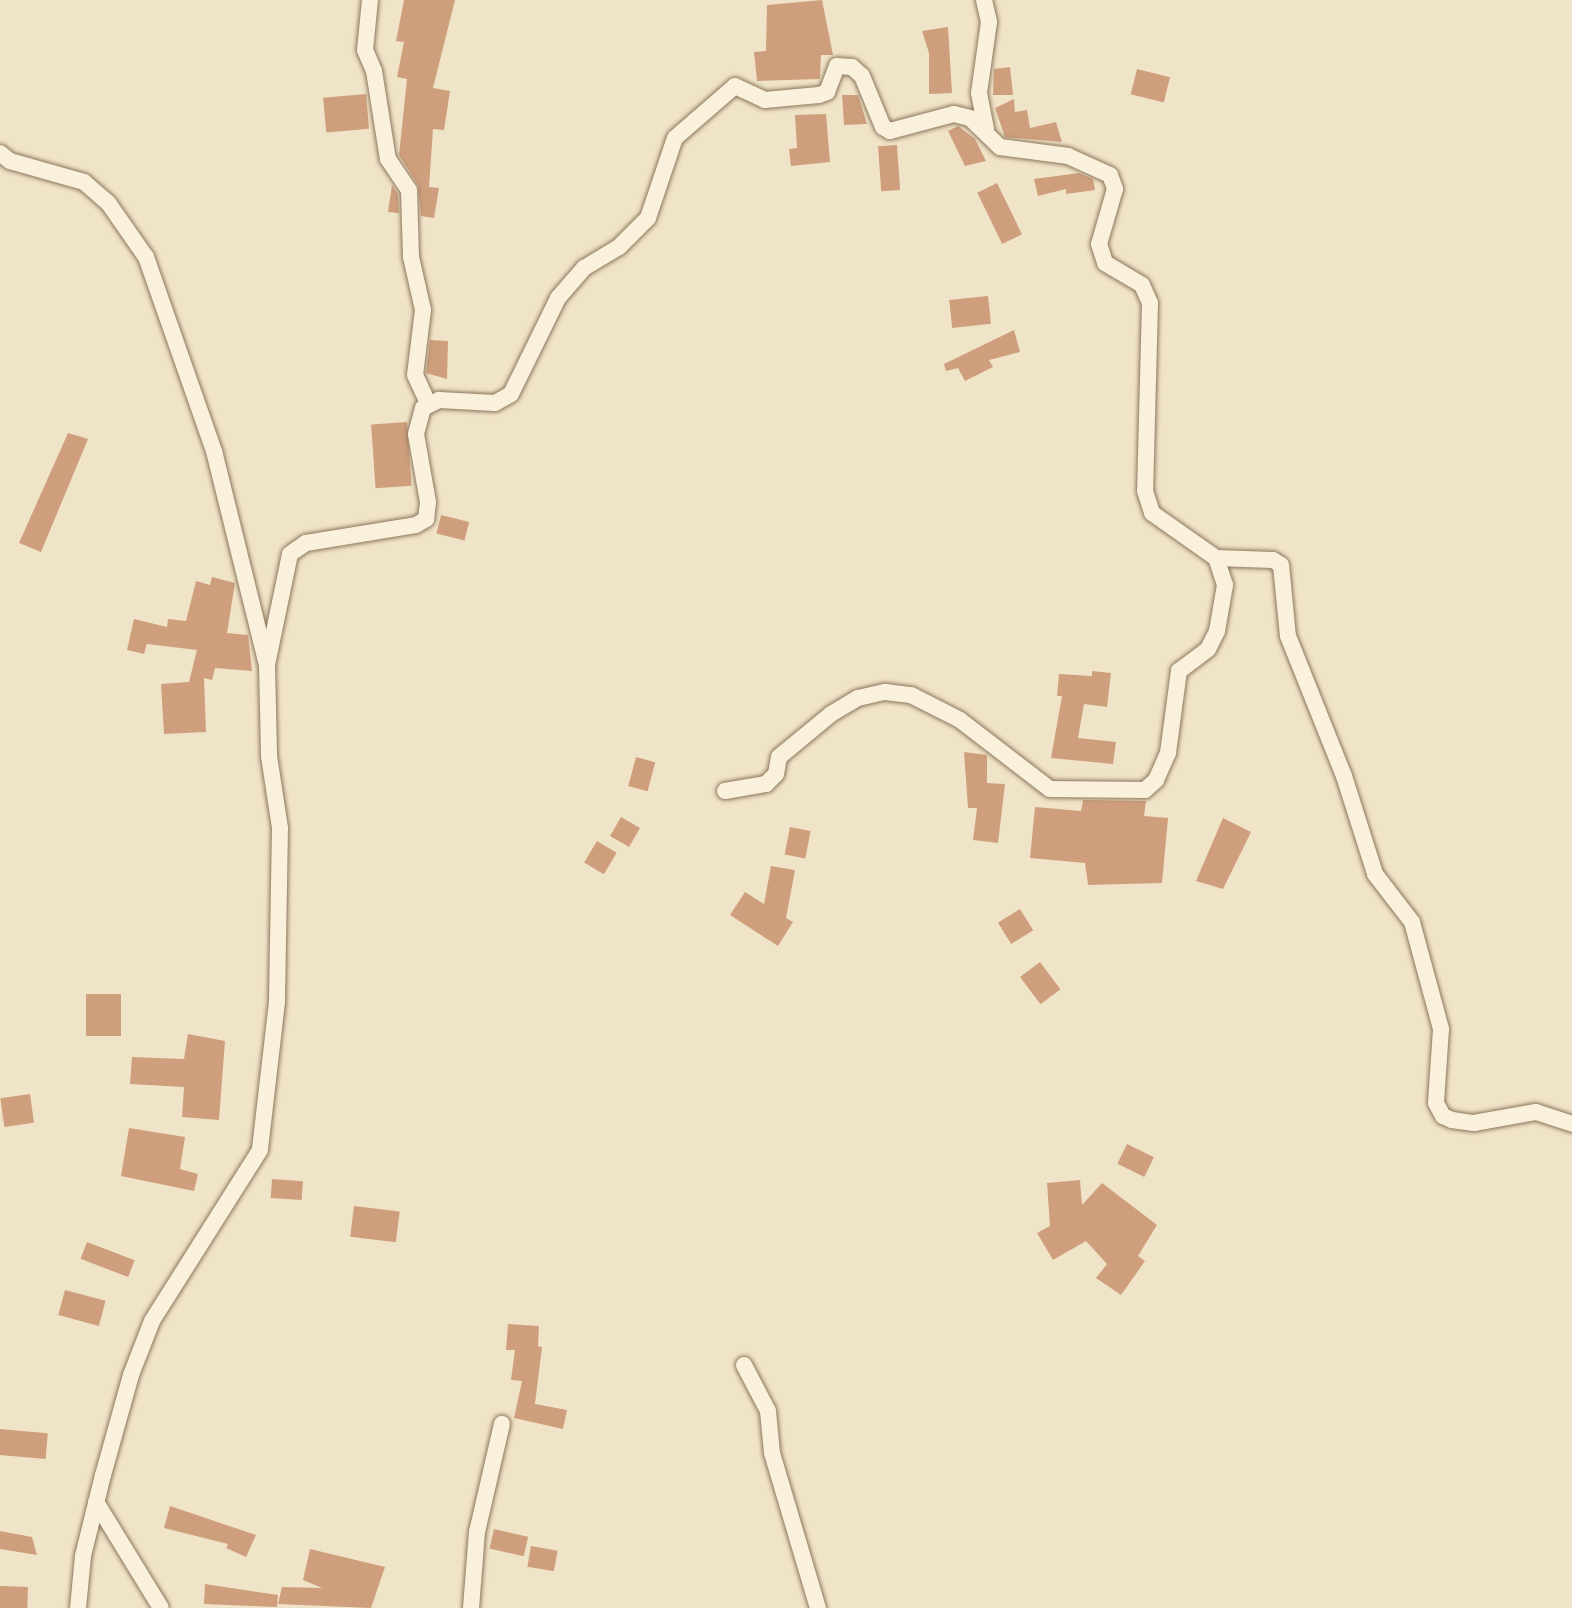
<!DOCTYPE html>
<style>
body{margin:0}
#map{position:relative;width:1572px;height:1608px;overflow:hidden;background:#f0e4c8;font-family:Georgia,serif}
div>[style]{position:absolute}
.building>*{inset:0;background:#cf9f7d;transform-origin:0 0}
.roads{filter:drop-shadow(0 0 2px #8d765c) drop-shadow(0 0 2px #8d765c)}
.minor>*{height:16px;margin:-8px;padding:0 8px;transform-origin:8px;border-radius:8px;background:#faf1dc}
span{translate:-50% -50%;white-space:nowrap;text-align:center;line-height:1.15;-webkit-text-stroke:8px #f7eed8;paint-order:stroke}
</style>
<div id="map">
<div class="building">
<i style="clip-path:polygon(404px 0,455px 0,433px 88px,450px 91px,444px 130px,433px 129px,429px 187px,439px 188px,434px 218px,421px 216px,418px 185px,399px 155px,407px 79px,397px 77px,404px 42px,396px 41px)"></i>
<i style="clip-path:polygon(822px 0,833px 55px,821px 55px,820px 79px,757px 81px,754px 52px,766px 51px,767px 5px)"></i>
<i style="clip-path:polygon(948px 27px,952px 93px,929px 94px,929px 53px,922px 31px)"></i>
<i style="clip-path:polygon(1010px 67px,1013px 95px,993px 95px,994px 69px)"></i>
<i style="left:1137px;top:69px;width:34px;height:26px;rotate:14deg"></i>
<i style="left:366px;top:94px;width:35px;height:43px;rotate:85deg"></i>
<i style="clip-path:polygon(842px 95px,858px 95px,867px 124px,844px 125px)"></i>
<i style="clip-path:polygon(1014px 99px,1015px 112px,1027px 110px,1030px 128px,1056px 122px,1062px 142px,1005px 137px,995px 108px)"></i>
<i style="clip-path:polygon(826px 114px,830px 162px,791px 166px,789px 149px,797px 148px,795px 115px)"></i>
<i style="clip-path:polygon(958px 126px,975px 139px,986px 161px,965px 166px,948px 131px)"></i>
<i style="left:897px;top:145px;width:45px;height:19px;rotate:86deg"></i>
<i style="clip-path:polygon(1079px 173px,1093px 179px,1095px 190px,1066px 194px,1066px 189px,1038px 196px,1034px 179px)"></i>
<i style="left:997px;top:183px;width:57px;height:22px;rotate:64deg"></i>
<i style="clip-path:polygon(392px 185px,398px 194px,399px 213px,388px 212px)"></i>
<i style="left:988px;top:296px;width:28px;height:39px;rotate:84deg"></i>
<i style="clip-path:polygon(1014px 330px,1020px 352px,989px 360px,993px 367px,965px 381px,958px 368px,946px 371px,944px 364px)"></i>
<i style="clip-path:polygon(430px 340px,448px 341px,447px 379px,426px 373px)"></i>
<i style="left:407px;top:422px;width:64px;height:36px;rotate:86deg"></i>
<i style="clip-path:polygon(68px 433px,88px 439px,41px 552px,19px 543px)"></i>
<i style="left:441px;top:515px;width:29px;height:19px;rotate:14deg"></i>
<i style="clip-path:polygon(212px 577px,235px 583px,227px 633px,248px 635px,252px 671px,215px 668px,212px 680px,204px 678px,206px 732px,164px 734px,161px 684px,189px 682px,197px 650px,147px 644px,144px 654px,127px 650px,134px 619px,167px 627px,168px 619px,186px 621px,196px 581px,210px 585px)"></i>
<i style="clip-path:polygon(1092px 671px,1111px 673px,1107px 707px,1084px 704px,1078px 738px,1116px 742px,1113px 764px,1051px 758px,1062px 696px,1057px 696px,1059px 674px,1092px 676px)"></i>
<i style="clip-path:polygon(964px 752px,987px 755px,987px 783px,1005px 784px,998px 843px,973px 840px,977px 808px,968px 808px)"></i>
<i style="left:636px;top:757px;width:20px;height:30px;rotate:15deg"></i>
<i style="clip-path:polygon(1083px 800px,1146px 801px,1144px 816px,1168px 818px,1162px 883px,1088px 885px,1085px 863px,1030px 858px,1035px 807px,1081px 811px)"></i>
<i style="left:621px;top:817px;width:22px;height:22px;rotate:30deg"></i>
<i style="clip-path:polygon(1223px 818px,1251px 832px,1223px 889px,1196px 881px)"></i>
<i style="left:790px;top:827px;width:21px;height:28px;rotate:11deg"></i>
<i style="left:597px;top:841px;width:23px;height:25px;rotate:31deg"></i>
<i style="clip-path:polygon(771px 866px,795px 870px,786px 918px,793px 922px,778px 946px,730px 915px,745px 892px,764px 904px)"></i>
<i style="left:1020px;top:909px;width:25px;height:26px;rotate:58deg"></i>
<i style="left:1040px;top:962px;width:34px;height:25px;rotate:53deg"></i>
<i style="left:86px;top:994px;width:35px;height:42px"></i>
<i style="clip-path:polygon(188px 1034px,225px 1041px,219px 1120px,182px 1117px,184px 1087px,130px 1084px,132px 1057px,184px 1059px)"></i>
<i style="left:30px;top:1094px;width:29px;height:30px;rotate:82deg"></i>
<i style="clip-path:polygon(129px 1128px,185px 1137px,180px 1169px,198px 1174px,194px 1191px,121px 1176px)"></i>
<i style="left:1127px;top:1144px;width:30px;height:22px;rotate:26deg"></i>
<i style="left:272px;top:1179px;width:31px;height:19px;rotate:4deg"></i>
<i style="clip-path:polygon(1080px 1180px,1082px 1205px,1102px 1183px,1157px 1225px,1138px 1256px,1145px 1261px,1121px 1295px,1096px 1278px,1107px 1264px,1086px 1241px,1053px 1260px,1037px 1233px,1050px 1226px,1047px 1183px)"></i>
<i style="left:354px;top:1206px;width:46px;height:31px;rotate:7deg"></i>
<i style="left:87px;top:1242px;width:51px;height:18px;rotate:21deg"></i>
<i style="left:65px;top:1290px;width:42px;height:26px;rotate:15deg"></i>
<i style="clip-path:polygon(508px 1324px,539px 1326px,538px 1346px,542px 1347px,535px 1404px,567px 1410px,563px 1429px,514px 1418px,522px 1381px,511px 1380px,515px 1350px,506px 1350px)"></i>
<i style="left:0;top:1429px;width:48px;height:26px;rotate:5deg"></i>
<i style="clip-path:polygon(170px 1506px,256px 1535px,246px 1557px,226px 1548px,228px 1544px,164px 1528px)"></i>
<i style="left:494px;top:1529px;width:35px;height:20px;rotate:13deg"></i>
<i style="clip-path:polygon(0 1531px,32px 1537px,37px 1555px,0 1549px)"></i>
<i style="left:531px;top:1546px;width:27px;height:21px;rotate:10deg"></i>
<i style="clip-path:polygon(310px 1549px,385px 1567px,371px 1608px,278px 1604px,282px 1587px,322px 1588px,303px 1580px)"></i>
<i style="clip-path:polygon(205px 1584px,278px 1595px,277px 1607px,204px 1604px)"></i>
<i style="left:0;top:1586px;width:28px;height:22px;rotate:2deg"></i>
</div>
<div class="roads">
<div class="minor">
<i style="left:370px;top:0;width:50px;rotate:95.7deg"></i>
<i style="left:365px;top:50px;width:23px;rotate:67deg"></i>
<i style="left:374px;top:71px;width:89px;rotate:81deg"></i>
<i style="left:388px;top:159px;width:37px;rotate:56deg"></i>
<i style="left:409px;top:190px;width:67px;rotate:88.3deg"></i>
<i style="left:411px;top:257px;width:54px;rotate:77.2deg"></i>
<i style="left:423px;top:310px;width:65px;rotate:97deg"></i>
<i style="left:415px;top:375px;width:31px;rotate:65deg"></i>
<i style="left:984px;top:0;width:23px;rotate:77deg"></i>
<i style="left:989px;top:22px;width:72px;rotate:98deg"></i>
<i style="left:979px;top:93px;width:37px;rotate:79deg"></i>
<i style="left:0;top:153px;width:13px;rotate:39deg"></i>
<i style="left:10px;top:161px;width:77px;rotate:15.8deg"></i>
<i style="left:84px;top:182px;width:33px;rotate:41deg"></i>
<i style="left:109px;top:204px;width:65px;rotate:55.1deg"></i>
<i style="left:146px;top:257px;width:206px;rotate:70.7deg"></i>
<i style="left:214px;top:451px;width:220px;rotate:76.1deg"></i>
<i style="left:267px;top:665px;width:91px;rotate:88.7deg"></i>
<i style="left:269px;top:756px;width:73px;rotate:81.3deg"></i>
<i style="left:280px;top:828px;width:174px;rotate:91deg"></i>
<i style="left:277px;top:1002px;width:149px;rotate:96.6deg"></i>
<i style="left:260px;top:1150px;width:202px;rotate:122.3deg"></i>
<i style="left:152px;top:1321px;width:58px;rotate:111.3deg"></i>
<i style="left:131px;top:1375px;width:104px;rotate:105.6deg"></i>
<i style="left:103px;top:1475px;width:83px;rotate:103.9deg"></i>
<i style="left:83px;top:1556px;width:52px;rotate:95.5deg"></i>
<i style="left:267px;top:665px;width:113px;rotate:-78.3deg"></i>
<i style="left:290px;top:554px;width:19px;rotate:-35deg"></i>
<i style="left:306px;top:543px;width:111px;rotate:-9.3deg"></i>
<i style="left:416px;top:525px;width:12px;rotate:-31deg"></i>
<i style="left:426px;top:519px;width:17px;rotate:-83deg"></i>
<i style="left:428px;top:502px;width:69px;rotate:-100deg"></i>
<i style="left:416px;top:434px;width:27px;rotate:-75deg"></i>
<i style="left:423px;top:408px;width:18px;rotate:-27deg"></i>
<i style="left:439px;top:400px;width:56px;rotate:3.1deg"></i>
<i style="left:495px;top:403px;width:18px;rotate:-29deg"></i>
<i style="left:511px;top:394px;width:107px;rotate:-63.9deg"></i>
<i style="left:558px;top:298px;width:40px;rotate:-49deg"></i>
<i style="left:584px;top:268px;width:41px;rotate:-31deg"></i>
<i style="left:619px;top:247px;width:41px;rotate:-45deg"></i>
<i style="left:648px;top:218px;width:84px;rotate:-71.4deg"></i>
<i style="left:675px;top:138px;width:79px;rotate:-40.9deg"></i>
<i style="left:735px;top:86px;width:33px;rotate:25deg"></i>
<i style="left:765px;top:100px;width:54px;rotate:-5.3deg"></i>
<i style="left:819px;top:95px;width:9px;rotate:-21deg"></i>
<i style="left:827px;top:92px;width:28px;rotate:-69deg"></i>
<i style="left:837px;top:66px;width:15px;rotate:4deg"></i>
<i style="left:852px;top:67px;width:13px;rotate:42deg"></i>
<i style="left:862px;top:76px;width:55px;rotate:67.6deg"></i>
<i style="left:883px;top:127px;width:8px;rotate:30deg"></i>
<i style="left:890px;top:131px;width:66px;rotate:-14.9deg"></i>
<i style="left:954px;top:114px;width:16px;rotate:14deg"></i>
<i style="left:970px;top:118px;width:42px;rotate:44deg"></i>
<i style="left:1000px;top:147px;width:69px;rotate:7.5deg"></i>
<i style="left:1068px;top:156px;width:46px;rotate:24.3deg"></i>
<i style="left:1110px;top:175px;width:15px;rotate:70deg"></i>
<i style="left:1115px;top:189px;width:57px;rotate:106.2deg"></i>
<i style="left:1099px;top:244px;width:20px;rotate:72deg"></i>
<i style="left:1105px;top:263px;width:43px;rotate:30.7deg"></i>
<i style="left:1142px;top:285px;width:20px;rotate:66deg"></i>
<i style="left:1150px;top:303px;width:188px;rotate:91.5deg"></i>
<i style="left:1145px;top:491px;width:23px;rotate:72deg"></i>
<i style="left:1152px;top:513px;width:78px;rotate:35.1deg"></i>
<i style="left:1216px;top:558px;width:57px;rotate:2deg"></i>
<i style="left:1273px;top:560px;width:9px;rotate:32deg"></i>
<i style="left:1281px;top:565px;width:71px;rotate:84.4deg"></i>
<i style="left:1288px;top:636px;width:151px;rotate:68.2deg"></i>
<i style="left:1344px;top:776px;width:103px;rotate:72.4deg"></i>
<i style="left:1375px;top:874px;width:61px;rotate:52.4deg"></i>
<i style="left:1412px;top:922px;width:111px;rotate:74.8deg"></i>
<i style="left:1441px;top:1029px;width:74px;rotate:93.9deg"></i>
<i style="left:1436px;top:1103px;width:15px;rotate:62deg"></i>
<i style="left:1443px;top:1116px;width:10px;rotate:24deg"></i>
<i style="left:1452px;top:1120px;width:22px;rotate:8deg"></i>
<i style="left:1474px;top:1123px;width:63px;rotate:-10.1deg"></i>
<i style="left:1536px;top:1112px;width:38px;rotate:18deg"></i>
<i style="left:725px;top:791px;width:42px;rotate:-9.7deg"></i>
<i style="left:766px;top:784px;width:14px;rotate:-45deg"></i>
<i style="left:776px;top:774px;width:17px;rotate:-80deg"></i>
<i style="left:779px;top:757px;width:67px;rotate:-39.6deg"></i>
<i style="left:831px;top:714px;width:31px;rotate:-31deg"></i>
<i style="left:858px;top:698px;width:28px;rotate:-13deg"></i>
<i style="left:885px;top:692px;width:26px;rotate:7deg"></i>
<i style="left:911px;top:695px;width:55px;rotate:27deg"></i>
<i style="left:960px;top:720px;width:113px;rotate:37.5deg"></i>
<i style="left:1050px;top:789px;width:95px;rotate:0.6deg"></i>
<i style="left:1145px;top:790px;width:15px;rotate:-42deg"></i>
<i style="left:1156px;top:780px;width:30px;rotate:-66deg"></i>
<i style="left:1168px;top:753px;width:83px;rotate:-82.4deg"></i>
<i style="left:1179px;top:671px;width:36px;rotate:-37deg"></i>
<i style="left:1208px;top:649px;width:20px;rotate:-63deg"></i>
<i style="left:1217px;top:631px;width:47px;rotate:-80.1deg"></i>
<i style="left:1225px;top:585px;width:28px;rotate:-108deg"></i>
<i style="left:744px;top:1365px;width:52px;rotate:62.4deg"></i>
<i style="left:768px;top:1411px;width:42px;rotate:84.6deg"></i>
<i style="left:772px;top:1453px;width:162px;rotate:73.5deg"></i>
<i style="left:96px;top:1502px;width:124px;rotate:58.5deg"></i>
<i style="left:471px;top:1608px;width:76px;rotate:-85.5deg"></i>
<i style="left:477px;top:1532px;width:111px;rotate:-77deg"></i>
</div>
</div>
</div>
